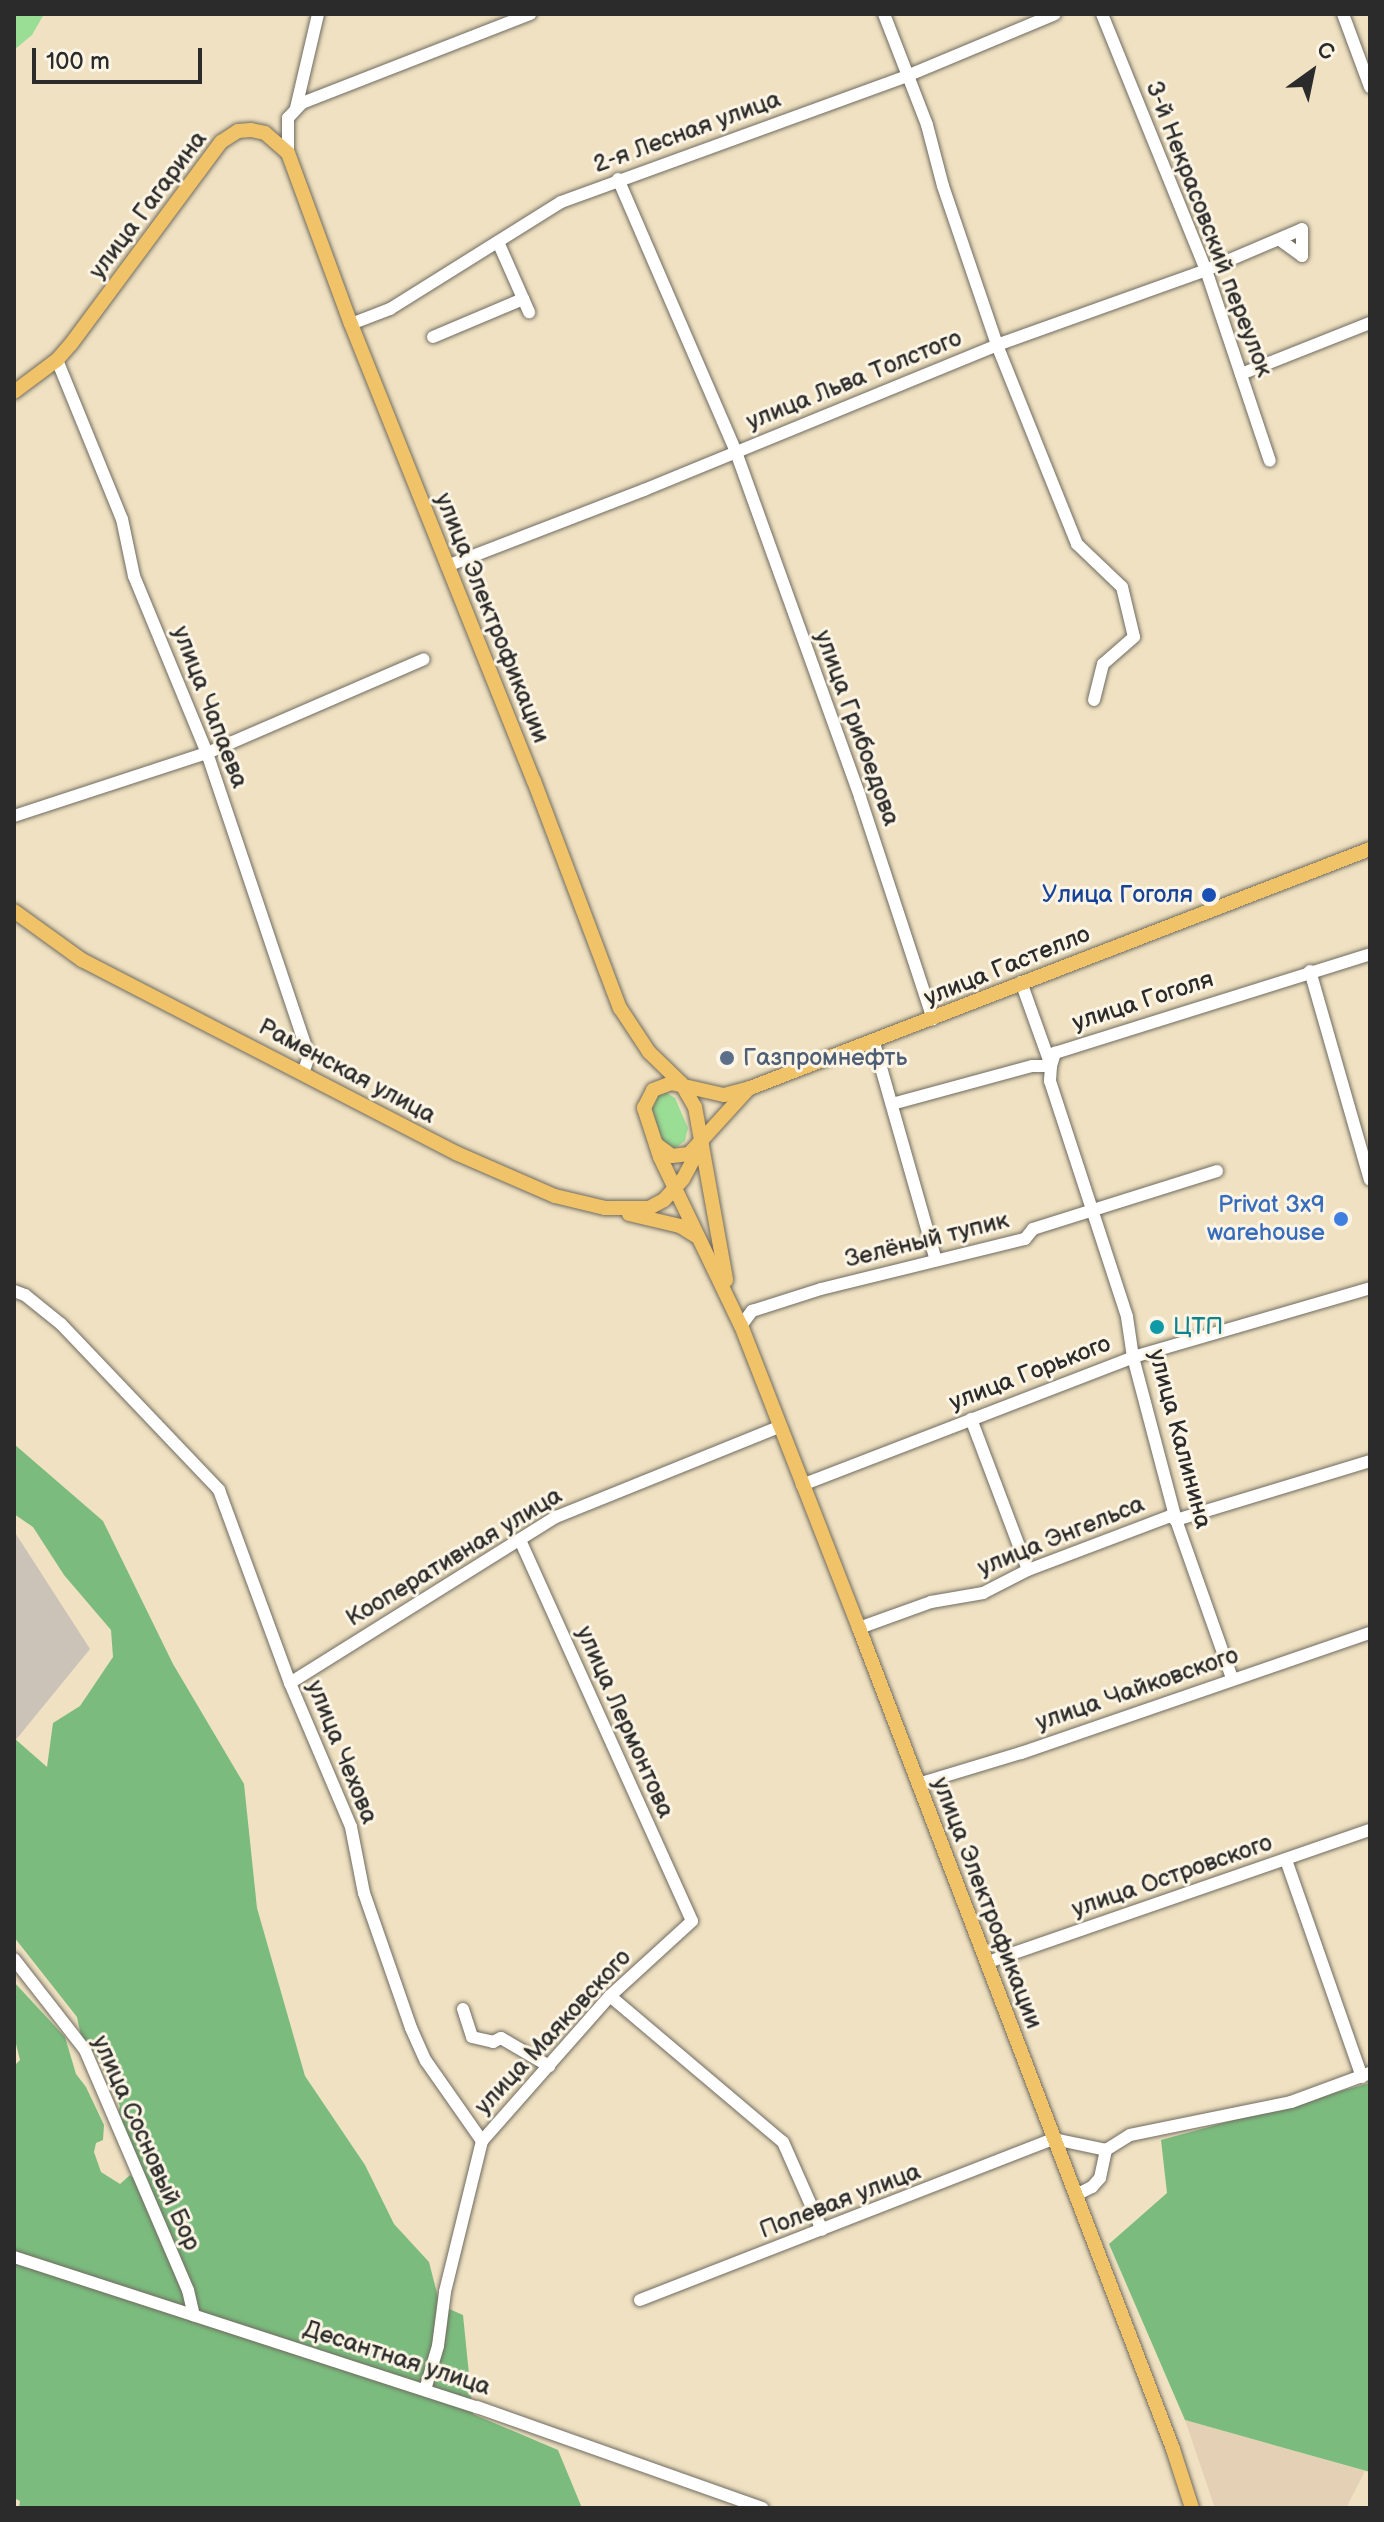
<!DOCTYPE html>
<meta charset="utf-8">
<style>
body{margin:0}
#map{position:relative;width:1384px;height:2522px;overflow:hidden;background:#efe1c1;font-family:"Balsamiq Sans",sans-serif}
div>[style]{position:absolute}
.built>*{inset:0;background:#e4d0b4}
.industrial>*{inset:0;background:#cbc2b8}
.green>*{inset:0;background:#9add95}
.forest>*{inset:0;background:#7bbc7e}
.roads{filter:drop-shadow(0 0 2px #706b60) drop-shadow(0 0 2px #706b60)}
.minor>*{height:12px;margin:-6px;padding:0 6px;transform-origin:6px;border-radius:6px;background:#fff}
.major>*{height:14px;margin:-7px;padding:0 7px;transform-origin:7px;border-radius:7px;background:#f0c369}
.dots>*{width:22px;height:22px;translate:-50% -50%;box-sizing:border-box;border:4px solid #fcf5e5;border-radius:50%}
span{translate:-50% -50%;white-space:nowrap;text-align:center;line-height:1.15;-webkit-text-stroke:6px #fcf5e5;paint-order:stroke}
.street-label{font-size:24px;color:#2b2b2b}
.transit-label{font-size:24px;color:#164399}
.right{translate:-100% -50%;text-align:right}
.service-label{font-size:24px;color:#4e5e75}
.left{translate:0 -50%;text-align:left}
.shop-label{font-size:24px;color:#366cbe}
.culture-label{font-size:24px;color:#0d838f}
.frame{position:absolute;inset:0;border:16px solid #2b2b2b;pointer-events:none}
.north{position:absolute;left:1272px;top:32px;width:80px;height:80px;-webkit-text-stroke:6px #fcf5e5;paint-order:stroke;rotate:33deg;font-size:22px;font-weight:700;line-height:32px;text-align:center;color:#2b2b2b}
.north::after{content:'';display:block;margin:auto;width:28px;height:36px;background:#2b2b2b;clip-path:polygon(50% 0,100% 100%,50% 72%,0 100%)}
.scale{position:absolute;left:32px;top:48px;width:170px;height:36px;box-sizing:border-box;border:4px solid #2b2b2b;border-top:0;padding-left:10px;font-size:24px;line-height:28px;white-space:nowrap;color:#2b2b2b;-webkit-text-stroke:6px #fcf5e5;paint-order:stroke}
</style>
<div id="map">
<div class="built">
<i style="clip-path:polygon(1185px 2420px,1365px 2471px,1346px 2508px,1215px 2508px)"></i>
</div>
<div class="industrial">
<i style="clip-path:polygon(14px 1531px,90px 1649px,14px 1742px)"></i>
</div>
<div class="green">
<i style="clip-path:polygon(14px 14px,44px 14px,32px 35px,14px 50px)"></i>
<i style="clip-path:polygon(665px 1092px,675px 1098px,688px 1128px,685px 1141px,675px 1148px,661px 1142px,648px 1110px,654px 1096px)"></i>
</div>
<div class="forest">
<i style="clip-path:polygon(14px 1444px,103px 1521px,173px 1664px,244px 1784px,257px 1908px,305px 2076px,365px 2165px,394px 2224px,429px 2262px,440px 2305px,463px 2315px,473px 2414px,558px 2450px,582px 2508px,19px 2508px,20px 2501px,14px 2498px,14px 2066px,20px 2060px,14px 2036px,14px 1982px,65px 2037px,76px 2074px,86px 2087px,104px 2125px,103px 2140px,96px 2143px,94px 2152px,101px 2172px,120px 2184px,130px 2175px,134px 2179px,132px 2159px,115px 2124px,120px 2106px,98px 2058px,81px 2036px,77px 2017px,14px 1937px,14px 1738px,47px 1767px,53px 1723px,80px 1706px,113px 1657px,111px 1630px,64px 1575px,33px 1527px,14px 1514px)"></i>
<i style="clip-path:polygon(1370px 2083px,1370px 2472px,1185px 2420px,1109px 2244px,1167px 2193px,1161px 2140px)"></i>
</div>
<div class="roads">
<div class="minor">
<i style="left:884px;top:14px;width:119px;rotate:68.8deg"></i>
<i style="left:927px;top:125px;width:63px;rotate:75.3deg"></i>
<i style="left:943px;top:186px;width:168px;rotate:71.2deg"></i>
<i style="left:997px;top:345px;width:214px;rotate:68.1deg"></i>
<i style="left:1077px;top:544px;width:62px;rotate:43.7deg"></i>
<i style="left:1122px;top:587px;width:51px;rotate:76.5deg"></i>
<i style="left:1134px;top:637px;width:41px;rotate:138.9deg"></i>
<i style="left:1103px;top:664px;width:37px;rotate:104deg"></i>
<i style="left:1102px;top:14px;width:276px;rotate:67.9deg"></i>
<i style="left:1206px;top:270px;width:201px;rotate:71.5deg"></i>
<i style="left:1343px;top:14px;width:78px;rotate:69.7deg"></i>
<i style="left:296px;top:108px;width:97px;rotate:-76.8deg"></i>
<i style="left:288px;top:153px;width:35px;rotate:-90deg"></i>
<i style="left:288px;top:118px;width:21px;rotate:-47deg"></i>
<i style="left:302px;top:103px;width:245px;rotate:-21.3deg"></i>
<i style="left:618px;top:179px;width:297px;rotate:66.6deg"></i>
<i style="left:736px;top:452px;width:367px;rotate:70.2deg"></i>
<i style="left:860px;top:797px;width:234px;rotate:71.8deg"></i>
<i style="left:498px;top:242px;width:77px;rotate:66.1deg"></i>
<i style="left:351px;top:324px;width:42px;rotate:-21deg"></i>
<i style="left:390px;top:309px;width:202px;rotate:-32deg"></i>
<i style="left:561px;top:202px;width:368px;rotate:-20deg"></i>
<i style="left:907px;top:76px;width:160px;rotate:-22.7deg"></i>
<i style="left:433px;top:337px;width:98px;rotate:-22.9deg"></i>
<i style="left:57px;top:360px;width:172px;rotate:67.8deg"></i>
<i style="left:122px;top:519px;width:58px;rotate:78.1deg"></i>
<i style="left:134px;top:576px;width:191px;rotate:67.6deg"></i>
<i style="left:207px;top:753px;width:320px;rotate:71.4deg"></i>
<i style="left:309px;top:1056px;width:18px;rotate:109deg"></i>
<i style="left:1241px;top:374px;width:139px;rotate:-21.6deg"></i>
<i style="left:447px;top:566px;width:211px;rotate:-21.1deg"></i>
<i style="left:644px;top:490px;width:382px;rotate:-22.3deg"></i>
<i style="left:997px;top:345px;width:222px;rotate:-19.7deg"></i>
<i style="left:1206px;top:270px;width:104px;rotate:-23.1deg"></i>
<i style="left:1302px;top:229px;width:27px;rotate:90deg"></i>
<i style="left:1302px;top:256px;width:26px;rotate:-144deg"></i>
<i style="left:14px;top:816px;width:203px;rotate:-18.1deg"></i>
<i style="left:207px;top:753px;width:236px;rotate:-23.4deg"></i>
<i style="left:1310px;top:971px;width:217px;rotate:74deg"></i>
<i style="left:1021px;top:982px;width:89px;rotate:70.3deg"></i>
<i style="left:1051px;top:1066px;width:15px;rotate:94deg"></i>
<i style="left:1050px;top:1081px;width:248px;rotate:71.9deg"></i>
<i style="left:1127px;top:1317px;width:40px;rotate:81.5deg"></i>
<i style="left:1133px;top:1357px;width:169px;rotate:75.2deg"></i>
<i style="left:1176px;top:1520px;width:168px;rotate:70.5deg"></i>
<i style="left:874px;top:1043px;width:226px;rotate:74.1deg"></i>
<i style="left:892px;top:1104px;width:145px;rotate:-15.2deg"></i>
<i style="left:1032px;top:1066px;width:19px"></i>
<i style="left:1051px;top:1066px;width:14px;rotate:-73deg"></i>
<i style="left:1055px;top:1053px;width:330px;rotate:-17.4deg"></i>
<i style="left:14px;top:1291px;width:12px;rotate:20deg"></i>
<i style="left:25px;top:1295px;width:46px;rotate:38.9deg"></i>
<i style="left:61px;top:1324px;width:229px;rotate:46.4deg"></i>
<i style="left:219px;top:1490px;width:206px;rotate:69.8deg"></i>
<i style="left:290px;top:1683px;width:156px;rotate:67deg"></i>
<i style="left:351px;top:1827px;width:67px;rotate:78.9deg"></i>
<i style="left:364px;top:1893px;width:143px;rotate:70.8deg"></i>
<i style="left:411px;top:2028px;width:36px;rotate:66deg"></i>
<i style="left:426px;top:2061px;width:98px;rotate:55deg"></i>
<i style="left:482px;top:2141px;width:155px;rotate:103.8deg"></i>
<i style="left:445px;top:2292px;width:54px;rotate:97.4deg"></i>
<i style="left:438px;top:2346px;width:46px;rotate:106.5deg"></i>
<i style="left:741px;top:1326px;width:19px;rotate:-54deg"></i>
<i style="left:752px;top:1311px;width:72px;rotate:-17.7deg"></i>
<i style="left:821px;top:1289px;width:210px;rotate:-13.8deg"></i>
<i style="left:1025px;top:1239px;width:13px;rotate:-51deg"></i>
<i style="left:1033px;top:1229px;width:193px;rotate:-17.5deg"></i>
<i style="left:971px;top:1419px;width:161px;rotate:69.3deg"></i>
<i style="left:802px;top:1485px;width:355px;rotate:-21.1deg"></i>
<i style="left:1133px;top:1357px;width:247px;rotate:-16.2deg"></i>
<i style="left:859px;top:1628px;width:77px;rotate:-19.9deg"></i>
<i style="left:931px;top:1602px;width:53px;rotate:-9.8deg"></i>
<i style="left:983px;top:1593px;width:51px;rotate:-27.1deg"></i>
<i style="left:1028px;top:1570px;width:152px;rotate:-20.8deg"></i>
<i style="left:1170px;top:1516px;width:7px;rotate:34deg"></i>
<i style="left:1176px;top:1520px;width:203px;rotate:-16.9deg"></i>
<i style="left:290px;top:1683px;width:314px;rotate:-32deg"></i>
<i style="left:556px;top:1517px;width:240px;rotate:-22deg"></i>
<i style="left:918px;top:1784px;width:108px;rotate:-16.8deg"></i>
<i style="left:1021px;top:1753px;width:369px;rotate:-19deg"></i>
<i style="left:1286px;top:1860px;width:230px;rotate:70.7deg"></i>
<i style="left:14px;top:1959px;width:115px;rotate:52deg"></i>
<i style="left:85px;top:2050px;width:261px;rotate:66.8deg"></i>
<i style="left:188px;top:2290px;width:26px;rotate:77deg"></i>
<i style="left:988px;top:1962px;width:404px;rotate:-19.1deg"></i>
<i style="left:610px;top:1996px;width:226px;rotate:40.2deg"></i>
<i style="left:783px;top:2142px;width:96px;rotate:66.1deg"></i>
<i style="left:463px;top:2009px;width:29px;rotate:72deg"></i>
<i style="left:472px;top:2037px;width:22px;rotate:13deg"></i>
<i style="left:493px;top:2042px;width:9px;rotate:-27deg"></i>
<i style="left:501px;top:2038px;width:56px;rotate:30.3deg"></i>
<i style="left:482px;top:2141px;width:193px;rotate:-48.6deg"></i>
<i style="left:610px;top:1996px;width:111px;rotate:-42.4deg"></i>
<i style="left:692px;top:1921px;width:418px;rotate:-114.3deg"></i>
<i style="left:1076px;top:2195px;width:18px;rotate:-27deg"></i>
<i style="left:1092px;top:2187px;width:12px;rotate:-48deg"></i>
<i style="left:1100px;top:2178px;width:29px;rotate:-78deg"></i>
<i style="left:14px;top:2257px;width:487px;rotate:18deg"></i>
<i style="left:477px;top:2407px;width:303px;rotate:19.5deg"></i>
<i style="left:640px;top:2300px;width:444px;rotate:-21.3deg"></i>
<i style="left:1054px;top:2139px;width:53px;rotate:11.9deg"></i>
<i style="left:1106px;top:2150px;width:28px;rotate:-32deg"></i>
<i style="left:1130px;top:2135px;width:164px;rotate:-11.6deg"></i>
<i style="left:1291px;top:2102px;width:84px;rotate:-20.2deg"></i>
</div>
<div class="major">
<i style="left:14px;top:392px;width:54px;rotate:-36.7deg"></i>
<i style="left:57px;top:360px;width:21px;rotate:-49deg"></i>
<i style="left:71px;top:344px;width:252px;rotate:-53.4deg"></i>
<i style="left:221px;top:142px;width:20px;rotate:-33deg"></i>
<i style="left:238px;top:131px;width:13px;rotate:-4deg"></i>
<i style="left:251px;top:130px;width:14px;rotate:12deg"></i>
<i style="left:265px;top:133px;width:30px;rotate:41deg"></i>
<i style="left:288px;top:153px;width:182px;rotate:69.8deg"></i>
<i style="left:351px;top:324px;width:492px;rotate:68.2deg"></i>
<i style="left:534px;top:781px;width:243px;rotate:69.3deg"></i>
<i style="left:620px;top:1008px;width:53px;rotate:56.6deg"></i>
<i style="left:649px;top:1052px;width:45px;rotate:44.1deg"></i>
<i style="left:681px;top:1083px;width:28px;rotate:60deg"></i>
<i style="left:695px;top:1107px;width:176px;rotate:79.8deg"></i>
<i style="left:14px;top:911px;width:84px;rotate:35.8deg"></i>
<i style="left:82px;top:960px;width:421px;rotate:27.3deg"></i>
<i style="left:456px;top:1153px;width:108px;rotate:23.5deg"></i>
<i style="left:555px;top:1196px;width:51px;rotate:13.5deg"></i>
<i style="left:605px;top:1208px;width:44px"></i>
<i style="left:649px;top:1208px;width:17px;rotate:-28deg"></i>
<i style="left:664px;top:1200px;width:28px;rotate:-48deg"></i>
<i style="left:683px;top:1179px;width:40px;rotate:-62deg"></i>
<i style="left:656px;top:1144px;width:20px;rotate:37deg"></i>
<i style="left:672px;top:1156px;width:17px;rotate:-7deg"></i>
<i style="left:689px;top:1154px;width:89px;rotate:-47.7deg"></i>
<i style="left:629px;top:1214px;width:52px;rotate:13.2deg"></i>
<i style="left:680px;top:1226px;width:19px;rotate:32deg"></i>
<i style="left:1192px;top:2508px;width:62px;rotate:-107.9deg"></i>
<i style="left:1173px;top:2449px;width:879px;rotate:-110.93deg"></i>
<i style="left:859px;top:1628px;width:324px;rotate:-111.3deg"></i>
<i style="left:741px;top:1326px;width:187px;rotate:-115.6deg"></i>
<i style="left:660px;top:1157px;width:52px;rotate:-108.1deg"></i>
<i style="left:644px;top:1108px;width:20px;rotate:-63deg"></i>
<i style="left:653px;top:1090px;width:19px;rotate:-21deg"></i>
<i style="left:671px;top:1083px;width:54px;rotate:12.8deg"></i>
<i style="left:724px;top:1095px;width:27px;rotate:-15deg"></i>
<i style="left:750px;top:1088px;width:664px;rotate:-21.08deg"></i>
</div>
</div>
<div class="dots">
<i style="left:1209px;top:895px;background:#1a4fb4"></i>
<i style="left:727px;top:1058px;background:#5c6f8a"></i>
<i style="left:1341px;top:1219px;background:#3f7fe0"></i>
<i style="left:1157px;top:1327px;background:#0f9aa8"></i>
</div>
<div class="street-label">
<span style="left:687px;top:132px;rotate:-20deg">2-я Лесная улица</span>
<span style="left:148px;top:205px;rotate:-53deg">улица Гагарина</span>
<span style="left:1209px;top:229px;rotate:69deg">3-й Некрасовский переулок</span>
<span style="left:854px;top:380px;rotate:-22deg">улица Льва Толстого</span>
<span style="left:492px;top:618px;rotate:68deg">улица Электрофикации</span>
<span style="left:210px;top:707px;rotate:69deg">улица Чапаева</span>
<span style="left:857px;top:728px;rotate:70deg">улица Грибоедова</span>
<span style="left:1007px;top:966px;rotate:-22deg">улица Гастелло</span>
<span style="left:1143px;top:1001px;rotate:-18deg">улица Гоголя</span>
<span style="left:347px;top:1071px;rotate:28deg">Раменская улица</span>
<span style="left:927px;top:1240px;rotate:-14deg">Зелёный тупик</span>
<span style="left:1030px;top:1373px;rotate:-21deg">улица Горького</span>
<span style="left:1180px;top:1439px;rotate:75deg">улица Калинина</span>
<span style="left:1061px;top:1536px;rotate:-22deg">улица Энгельса</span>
<span style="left:454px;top:1557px;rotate:-31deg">Кооперативная улица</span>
<span style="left:1137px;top:1689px;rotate:-19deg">улица Чайковского</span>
<span style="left:625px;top:1722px;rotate:66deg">улица Лермонтова</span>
<span style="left:342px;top:1752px;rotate:68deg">улица Чехова</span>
<span style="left:1172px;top:1876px;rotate:-19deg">улица Островского</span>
<span style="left:987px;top:1903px;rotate:69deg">улица Электрофикации</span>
<span style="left:553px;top:2032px;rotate:-47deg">улица Маяковского</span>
<span style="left:146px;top:2143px;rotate:66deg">улица Сосновый Бор</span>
<span style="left:840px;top:2201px;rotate:-21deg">Полевая улица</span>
<span style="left:397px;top:2358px;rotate:18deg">Десантная улица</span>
</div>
<div class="transit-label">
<span class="right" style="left:1193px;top:895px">Улица Гоголя</span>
</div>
<div class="service-label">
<span class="left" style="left:743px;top:1058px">Газпромнефть</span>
</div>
<div class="shop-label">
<span class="right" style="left:1325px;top:1219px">Privat 3x9<br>warehouse</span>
</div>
<div class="culture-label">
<span class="left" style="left:1173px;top:1327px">ЦТП</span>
</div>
<div class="frame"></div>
<div class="north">С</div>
<div class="scale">100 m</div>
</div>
